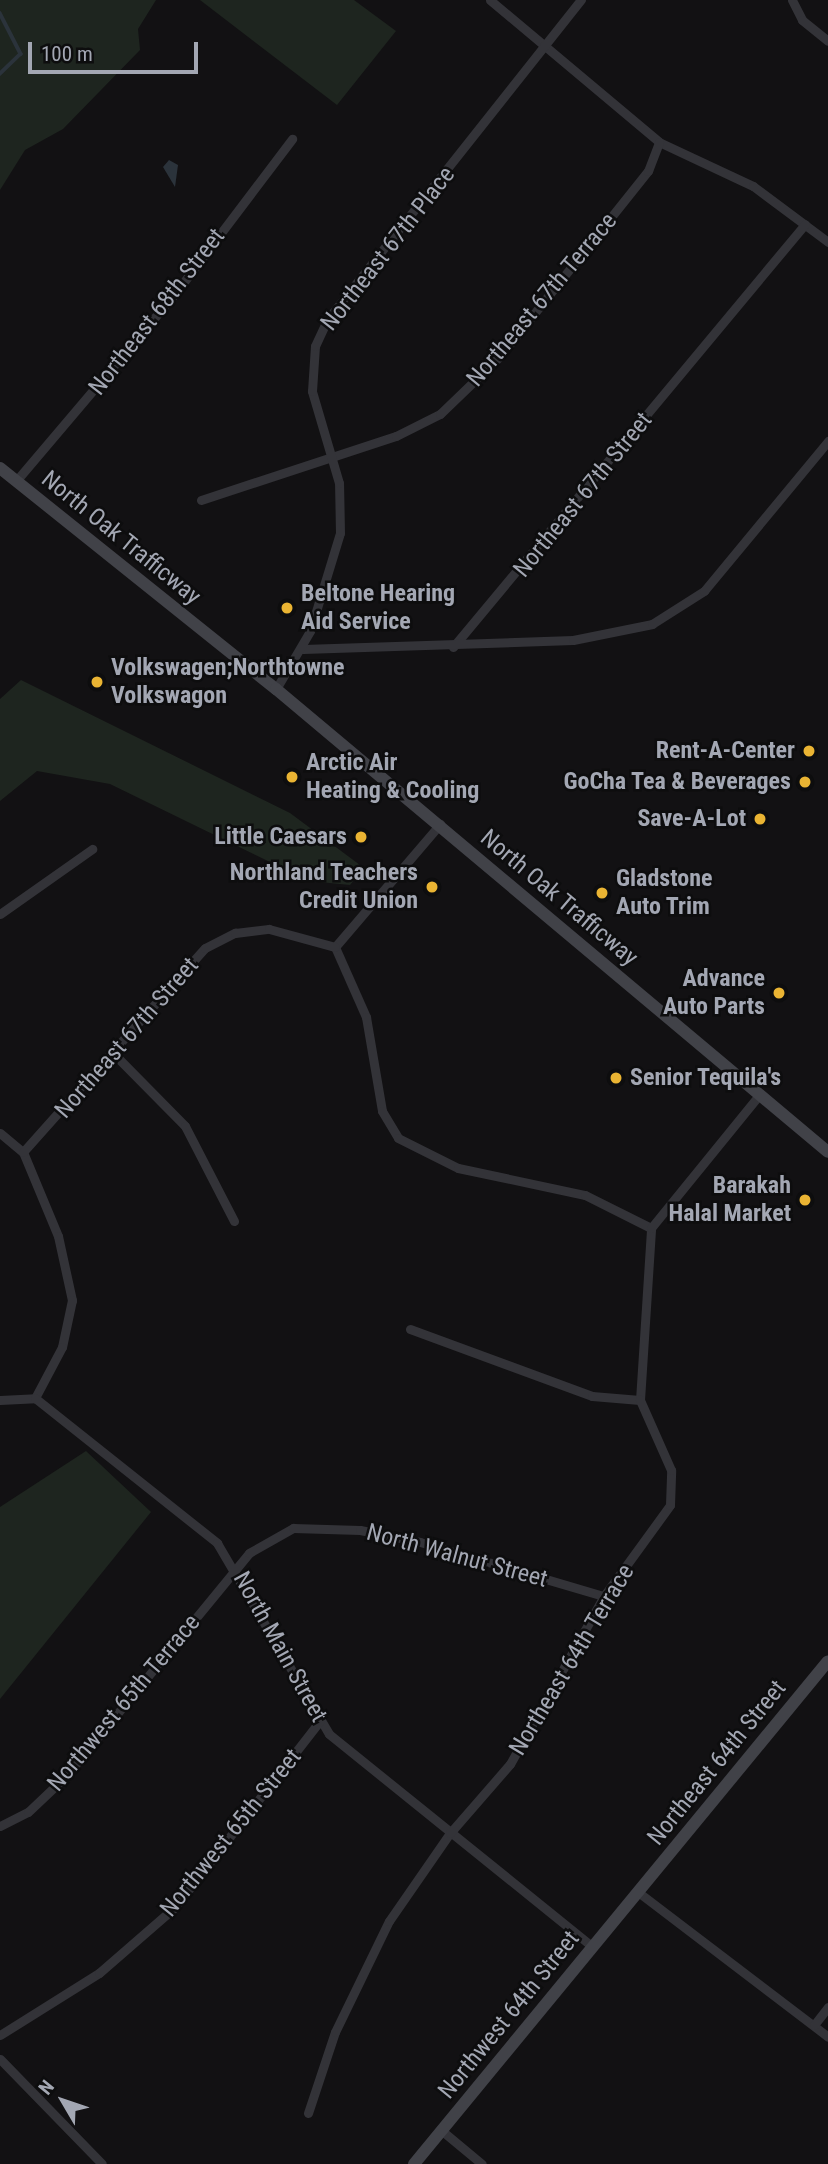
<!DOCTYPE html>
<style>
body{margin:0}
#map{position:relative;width:828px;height:2164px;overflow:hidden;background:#121113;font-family:"Roboto Condensed",sans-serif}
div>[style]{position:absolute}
.green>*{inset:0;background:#1e251f}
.water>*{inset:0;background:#2b333b}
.stream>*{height:3.5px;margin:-1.75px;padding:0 1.75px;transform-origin:1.75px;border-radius:1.75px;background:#2b333b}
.street>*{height:9px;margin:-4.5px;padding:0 4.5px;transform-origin:4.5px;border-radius:4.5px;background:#333338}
.secondary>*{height:12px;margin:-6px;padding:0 6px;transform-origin:6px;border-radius:6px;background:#414248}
.dots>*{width:19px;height:19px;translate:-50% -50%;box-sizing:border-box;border:4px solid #0d0d0e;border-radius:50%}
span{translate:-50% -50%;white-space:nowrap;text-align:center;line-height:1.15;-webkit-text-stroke:5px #0d0d0e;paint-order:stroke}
.street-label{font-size:24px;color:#a3a7b3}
.poi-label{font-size:24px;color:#a3a7b3;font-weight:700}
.left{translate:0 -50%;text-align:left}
.right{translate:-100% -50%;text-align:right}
.north{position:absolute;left:28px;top:2066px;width:70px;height:70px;-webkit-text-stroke:5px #0d0d0e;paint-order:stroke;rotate:309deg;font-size:19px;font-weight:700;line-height:28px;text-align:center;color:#a3a7b3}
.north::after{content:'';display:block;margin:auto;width:24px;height:32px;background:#a3a7b3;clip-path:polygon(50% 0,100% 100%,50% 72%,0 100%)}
.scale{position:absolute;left:28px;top:42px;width:170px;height:32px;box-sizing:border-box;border:4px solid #a3a7b3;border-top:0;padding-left:9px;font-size:21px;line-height:24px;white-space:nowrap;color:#a3a7b3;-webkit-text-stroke:5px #0d0d0e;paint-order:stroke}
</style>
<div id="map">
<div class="green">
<i style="clip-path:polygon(0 0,156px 0,138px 29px,140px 50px,63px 129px,25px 150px,0 190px)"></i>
<i style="clip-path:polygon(200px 0,354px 0,396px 31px,337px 105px)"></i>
<i style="clip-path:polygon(21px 680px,290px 813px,364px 868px,350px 885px,309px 881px,110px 784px,37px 771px,0 801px,0 699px)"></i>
<i style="clip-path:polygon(86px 1451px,151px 1512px,0 1699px,0 1507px)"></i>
</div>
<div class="water">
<i style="clip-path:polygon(169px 160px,178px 165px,175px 187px,163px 167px)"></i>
</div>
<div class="stream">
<i style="left:0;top:13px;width:46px;rotate:62.9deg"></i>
<i style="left:21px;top:54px;width:29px;rotate:136deg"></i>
</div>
<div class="street">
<i style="left:490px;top:0;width:221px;rotate:40deg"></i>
<i style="left:659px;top:142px;width:104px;rotate:25.1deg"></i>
<i style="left:753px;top:186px;width:94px;rotate:36.7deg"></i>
<i style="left:792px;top:0;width:22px;rotate:63deg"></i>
<i style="left:802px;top:20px;width:33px;rotate:39deg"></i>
<i style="left:16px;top:481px;width:244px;rotate:-49.7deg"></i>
<i style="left:174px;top:295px;width:196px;rotate:-52.9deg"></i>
<i style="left:201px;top:500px;width:205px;rotate:-18.2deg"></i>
<i style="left:396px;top:436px;width:49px;rotate:-26.6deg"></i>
<i style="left:440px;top:414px;width:85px;rotate:-44deg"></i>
<i style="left:501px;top:355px;width:236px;rotate:-51.4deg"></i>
<i style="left:648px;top:171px;width:31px;rotate:-69deg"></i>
<i style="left:453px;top:647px;width:550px;rotate:-50.23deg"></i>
<i style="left:303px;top:649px;width:270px;rotate:-1.9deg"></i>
<i style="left:573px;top:640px;width:81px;rotate:-11.4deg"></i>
<i style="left:652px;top:624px;width:62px;rotate:-32.4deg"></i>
<i style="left:704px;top:591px;width:195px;rotate:-50.4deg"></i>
<i style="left:276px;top:689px;width:67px;rotate:-59.6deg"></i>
<i style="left:310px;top:631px;width:102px;rotate:-73deg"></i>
<i style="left:340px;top:533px;width:50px;rotate:-91.1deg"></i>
<i style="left:339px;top:483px;width:96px;rotate:-106.4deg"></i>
<i style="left:312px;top:391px;width:45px;rotate:-86.2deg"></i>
<i style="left:315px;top:346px;width:29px;rotate:-65deg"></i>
<i style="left:327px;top:320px;width:409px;rotate:-51.6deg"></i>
<i style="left:0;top:914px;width:113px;rotate:-35.2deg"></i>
<i style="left:335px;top:947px;width:77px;rotate:66.1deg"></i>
<i style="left:366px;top:1017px;width:95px;rotate:80.3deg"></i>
<i style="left:382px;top:1111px;width:31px;rotate:59deg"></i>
<i style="left:398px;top:1138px;width:67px;rotate:26.6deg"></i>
<i style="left:458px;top:1168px;width:130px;rotate:12deg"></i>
<i style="left:585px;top:1195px;width:74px;rotate:26.6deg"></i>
<i style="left:335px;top:947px;width:162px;rotate:-49.5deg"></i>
<i style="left:114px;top:1054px;width:101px;rotate:45.4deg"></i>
<i style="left:185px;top:1126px;width:107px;rotate:62.7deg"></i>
<i style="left:0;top:1133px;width:30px;rotate:40deg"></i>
<i style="left:23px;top:1152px;width:91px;rotate:67.4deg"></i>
<i style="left:58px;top:1236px;width:66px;rotate:77.7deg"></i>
<i style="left:72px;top:1300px;width:48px;rotate:102deg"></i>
<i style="left:62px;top:1347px;width:58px;rotate:117.9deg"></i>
<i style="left:23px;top:1152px;width:273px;rotate:-48.3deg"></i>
<i style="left:205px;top:948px;width:34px;rotate:-27deg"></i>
<i style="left:235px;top:933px;width:34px;rotate:-7deg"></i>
<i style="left:269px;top:929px;width:68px;rotate:15.3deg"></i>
<i style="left:410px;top:1329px;width:194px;rotate:20.2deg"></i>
<i style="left:592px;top:1396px;width:48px;rotate:4.8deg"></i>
<i style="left:0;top:1400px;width:35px;rotate:-3deg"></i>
<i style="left:35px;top:1398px;width:233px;rotate:38.5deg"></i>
<i style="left:217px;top:1543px;width:221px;rotate:59.6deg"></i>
<i style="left:329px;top:1734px;width:339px;rotate:38.9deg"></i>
<i style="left:640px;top:1400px;width:172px;rotate:-86.3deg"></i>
<i style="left:651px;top:1228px;width:173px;rotate:-50.9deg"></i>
<i style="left:0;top:1826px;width:31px;rotate:-27deg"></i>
<i style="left:28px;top:1812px;width:52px;rotate:-43.5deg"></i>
<i style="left:66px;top:1776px;width:288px;rotate:-50.6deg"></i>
<i style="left:249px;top:1553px;width:51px;rotate:-29.6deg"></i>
<i style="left:293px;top:1528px;width:67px;rotate:1.7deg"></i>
<i style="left:360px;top:1530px;width:61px;rotate:11.3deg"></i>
<i style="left:420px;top:1542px;width:192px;rotate:16.4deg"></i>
<i style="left:638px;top:1892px;width:239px;rotate:37.3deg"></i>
<i style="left:814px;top:2025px;width:23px;rotate:-52deg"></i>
<i style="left:0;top:2035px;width:117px;rotate:-32.1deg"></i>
<i style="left:99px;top:1973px;width:101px;rotate:-41deg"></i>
<i style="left:175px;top:1907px;width:236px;rotate:-52.1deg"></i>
<i style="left:0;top:2059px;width:146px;rotate:45.8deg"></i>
<i style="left:308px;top:2113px;width:85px;rotate:-71.6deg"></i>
<i style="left:335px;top:2032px;width:123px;rotate:-64.1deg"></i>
<i style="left:389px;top:1921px;width:107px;rotate:-55.3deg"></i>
<i style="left:450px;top:1833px;width:91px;rotate:-49deg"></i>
<i style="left:510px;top:1764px;width:193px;rotate:-60.8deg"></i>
<i style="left:604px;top:1596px;width:112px;rotate:-54deg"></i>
<i style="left:670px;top:1505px;width:35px;rotate:-88deg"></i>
<i style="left:671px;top:1470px;width:77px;rotate:-113.9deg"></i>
<i style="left:441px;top:2130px;width:53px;rotate:39.7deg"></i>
</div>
<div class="secondary">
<i style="left:0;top:468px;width:354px;rotate:38.7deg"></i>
<i style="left:276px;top:689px;width:720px;rotate:39.99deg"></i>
<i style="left:414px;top:2164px;width:651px;rotate:-50.54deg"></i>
</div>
<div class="dots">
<i style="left:287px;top:608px;background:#eab433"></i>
<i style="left:97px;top:682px;background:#eab433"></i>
<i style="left:809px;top:751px;background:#eab433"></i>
<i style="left:292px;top:777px;background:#eab433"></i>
<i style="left:805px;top:782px;background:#eab433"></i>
<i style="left:760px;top:819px;background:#eab433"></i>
<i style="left:361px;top:837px;background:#eab433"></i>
<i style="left:432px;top:887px;background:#eab433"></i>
<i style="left:602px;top:893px;background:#eab433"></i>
<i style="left:779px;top:993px;background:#eab433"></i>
<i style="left:616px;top:1078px;background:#eab433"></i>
<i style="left:805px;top:1200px;background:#eab433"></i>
</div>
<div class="street-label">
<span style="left:388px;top:249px;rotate:-52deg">Northeast 67th Place</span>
<span style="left:542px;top:300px;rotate:-50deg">Northeast 67th Terrace</span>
<span style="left:157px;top:312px;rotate:-52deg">Northeast 68th Street</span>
<span style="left:583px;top:495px;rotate:-51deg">Northeast 67th Street</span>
<span style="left:121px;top:538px;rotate:39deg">North Oak Trafficway</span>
<span style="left:559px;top:898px;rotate:40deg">North Oak Trafficway</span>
<span style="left:127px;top:1038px;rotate:-49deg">Northeast 67th Street</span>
<span style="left:457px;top:1556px;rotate:15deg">North Walnut Street</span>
<span style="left:280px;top:1647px;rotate:61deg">North Main Street</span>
<span style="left:572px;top:1660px;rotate:-59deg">Northeast 64th Terrace</span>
<span style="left:124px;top:1703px;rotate:-50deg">Northwest 65th Terrace</span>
<span style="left:717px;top:1763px;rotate:-51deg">Northeast 64th Street</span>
<span style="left:231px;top:1833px;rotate:-51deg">Northwest 65th Street</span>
<span style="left:509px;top:2015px;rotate:-51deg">Northwest 64th Street</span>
</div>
<div class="poi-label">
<span class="left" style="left:301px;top:608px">Beltone Hearing<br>Aid Service</span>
<span class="left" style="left:111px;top:682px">Volkswagen;Northtowne<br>Volkswagon</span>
<span class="right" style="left:795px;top:751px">Rent-A-Center</span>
<span class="left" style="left:306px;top:777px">Arctic Air<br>Heating &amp; Cooling</span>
<span class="right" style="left:791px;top:782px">GoCha Tea &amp; Beverages</span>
<span class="right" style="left:746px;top:819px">Save-A-Lot</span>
<span class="right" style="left:347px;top:837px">Little Caesars</span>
<span class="right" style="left:418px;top:887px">Northland Teachers<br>Credit Union</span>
<span class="left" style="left:616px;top:893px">Gladstone<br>Auto Trim</span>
<span class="right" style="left:765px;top:993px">Advance<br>Auto Parts</span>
<span class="left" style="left:630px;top:1078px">Senior Tequila's</span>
<span class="right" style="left:791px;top:1200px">Barakah<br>Halal Market</span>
</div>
<div class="north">N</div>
<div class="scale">100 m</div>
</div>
